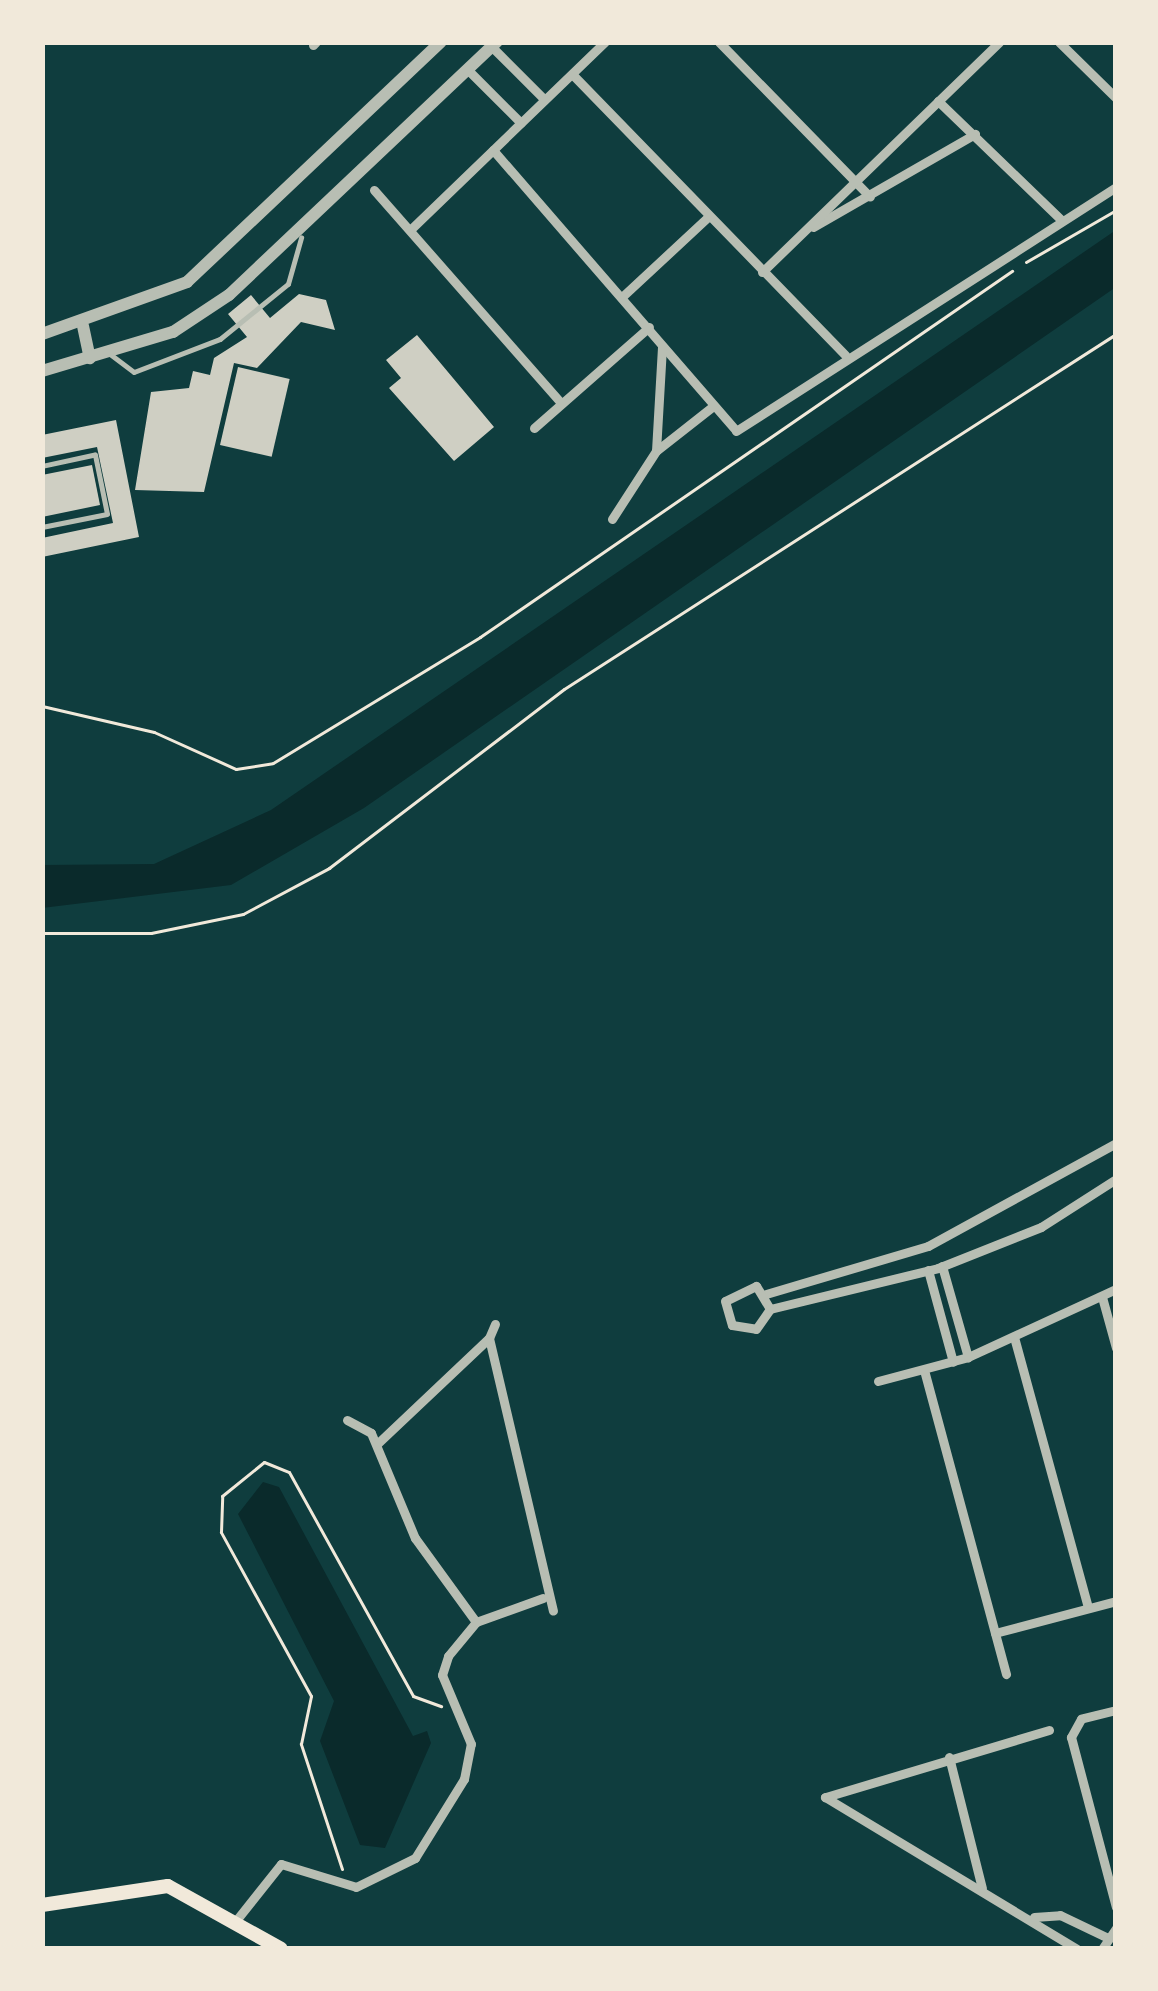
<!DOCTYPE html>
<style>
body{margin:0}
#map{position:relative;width:1158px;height:1991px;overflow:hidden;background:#0f3d3e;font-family:Poppins,sans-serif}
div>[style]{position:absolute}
.water>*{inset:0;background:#0a2a2b}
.building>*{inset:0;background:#cfcfc3;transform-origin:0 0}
.path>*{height:3px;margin:-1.5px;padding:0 1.5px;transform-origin:1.5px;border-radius:1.5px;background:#f1e9da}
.service>*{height:4.5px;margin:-2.25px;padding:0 2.25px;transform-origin:2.25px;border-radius:2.25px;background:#b8beb3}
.minor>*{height:9px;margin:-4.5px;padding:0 4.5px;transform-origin:4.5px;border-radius:4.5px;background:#b8beb3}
.tertiary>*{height:12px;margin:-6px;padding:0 6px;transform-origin:6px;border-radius:6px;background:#b8beb3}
.secondary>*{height:14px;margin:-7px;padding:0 7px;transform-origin:7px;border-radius:7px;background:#f1e9da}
span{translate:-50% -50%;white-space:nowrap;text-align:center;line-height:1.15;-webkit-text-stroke:12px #f1e9da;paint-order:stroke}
.frame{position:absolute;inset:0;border:45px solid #f1e9da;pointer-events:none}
</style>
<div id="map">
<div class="water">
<i style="clip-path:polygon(1116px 230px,1116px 287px,364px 808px,231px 885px,42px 908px,42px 865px,154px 864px,271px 810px)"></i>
<i style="clip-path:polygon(263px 1482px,279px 1487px,413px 1736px,427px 1731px,431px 1743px,385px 1848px,360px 1845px,320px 1741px,334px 1701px,238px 1514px)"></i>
</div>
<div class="building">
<i style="clip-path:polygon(299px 294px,326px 300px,335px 330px,301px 322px,257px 368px,234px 363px,204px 492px,135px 490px,151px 392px,189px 388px,193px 371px,210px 375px,214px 358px,247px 337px,228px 314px,251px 295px,270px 318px)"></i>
<i style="clip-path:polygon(417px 335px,494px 427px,454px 461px,389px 388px,401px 378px,386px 360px)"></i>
<i style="left:238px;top:367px;width:53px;height:80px;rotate:13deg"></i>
<i style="clip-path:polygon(116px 420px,139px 537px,42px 557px,42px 538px,113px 523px,97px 447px,42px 458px,42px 435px)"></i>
<i style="clip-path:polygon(92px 465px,100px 505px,42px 517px,42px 475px)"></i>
</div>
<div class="path">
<i style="left:1026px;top:262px;width:104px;rotate:-30deg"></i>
<i style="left:42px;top:706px;width:115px;rotate:13.1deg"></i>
<i style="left:154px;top:732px;width:90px;rotate:24.3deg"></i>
<i style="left:236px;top:769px;width:37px;rotate:-9deg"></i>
<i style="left:273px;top:763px;width:242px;rotate:-31.3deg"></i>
<i style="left:480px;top:637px;width:646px;rotate:-34.53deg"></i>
<i style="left:42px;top:933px;width:109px"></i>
<i style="left:151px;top:933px;width:94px;rotate:-11.7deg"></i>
<i style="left:243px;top:914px;width:98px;rotate:-28.1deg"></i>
<i style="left:329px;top:868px;width:295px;rotate:-37.3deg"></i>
<i style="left:564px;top:689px;width:656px;rotate:-32.75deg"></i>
<i style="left:342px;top:1869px;width:132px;rotate:-108.2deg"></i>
<i style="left:301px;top:1744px;width:49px;rotate:-78.2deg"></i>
<i style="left:311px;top:1696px;width:187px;rotate:-118.8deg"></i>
<i style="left:221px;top:1532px;width:36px;rotate:-88deg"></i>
<i style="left:222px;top:1496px;width:54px;rotate:-39deg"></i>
<i style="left:264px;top:1462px;width:27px;rotate:22deg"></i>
<i style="left:289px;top:1472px;width:256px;rotate:61deg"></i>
<i style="left:413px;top:1696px;width:30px;rotate:20deg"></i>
</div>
<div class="service">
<i style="left:109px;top:353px;width:31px;rotate:37deg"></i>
<i style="left:134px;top:372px;width:92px;rotate:-21deg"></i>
<i style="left:220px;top:339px;width:87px;rotate:-39deg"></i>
<i style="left:288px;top:284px;width:48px;rotate:-74.2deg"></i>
<i style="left:42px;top:527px;width:66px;rotate:-11.3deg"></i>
<i style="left:107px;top:514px;width:60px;rotate:-101.5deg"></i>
<i style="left:95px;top:455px;width:52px;rotate:167.8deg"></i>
</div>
<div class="minor">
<i style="left:719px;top:42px;width:216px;rotate:45.7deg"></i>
<i style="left:1059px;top:42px;width:80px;rotate:44.5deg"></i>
<i style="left:313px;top:45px;width:4px;rotate:-45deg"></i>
<i style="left:492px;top:47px;width:74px;rotate:45deg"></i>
<i style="left:467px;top:69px;width:76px;rotate:45deg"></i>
<i style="left:572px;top:74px;width:392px;rotate:45.8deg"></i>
<i style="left:938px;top:101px;width:170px;rotate:44deg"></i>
<i style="left:493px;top:150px;width:371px;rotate:49.1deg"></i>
<i style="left:736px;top:431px;width:452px;rotate:-32.7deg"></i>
<i style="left:374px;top:190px;width:283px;rotate:48.7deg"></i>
<i style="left:813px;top:227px;width:187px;rotate:-29.9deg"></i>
<i style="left:410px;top:230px;width:271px;rotate:-44deg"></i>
<i style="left:762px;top:272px;width:330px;rotate:-44.1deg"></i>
<i style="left:624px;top:295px;width:116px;rotate:-42.9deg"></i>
<i style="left:534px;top:428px;width:153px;rotate:-41.3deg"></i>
<i style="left:656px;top:451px;width:71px;rotate:-38.2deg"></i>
<i style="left:612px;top:519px;width:81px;rotate:-57.1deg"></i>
<i style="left:656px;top:451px;width:104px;rotate:-86.7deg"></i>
<i style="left:942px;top:1266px;width:95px;rotate:74.1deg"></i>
<i style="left:928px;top:1270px;width:95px;rotate:74.8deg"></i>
<i style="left:766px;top:1294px;width:169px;rotate:-16.5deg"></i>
<i style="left:928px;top:1246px;width:214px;rotate:-28.7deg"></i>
<i style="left:1102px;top:1297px;width:53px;rotate:74.6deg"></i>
<i style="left:770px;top:1309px;width:27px;rotate:-121deg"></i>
<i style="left:756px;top:1286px;width:34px;rotate:154deg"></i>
<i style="left:725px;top:1301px;width:25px;rotate:74deg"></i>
<i style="left:732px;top:1325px;width:24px;rotate:9deg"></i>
<i style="left:756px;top:1329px;width:24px;rotate:-55deg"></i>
<i style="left:770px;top:1309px;width:173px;rotate:-13.7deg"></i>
<i style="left:938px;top:1268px;width:111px;rotate:-21.7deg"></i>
<i style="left:1041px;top:1227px;width:89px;rotate:-32.6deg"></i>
<i style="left:495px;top:1324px;width:15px;rotate:113deg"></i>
<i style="left:489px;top:1338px;width:280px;rotate:76.8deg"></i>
<i style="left:1014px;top:1337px;width:281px;rotate:74.7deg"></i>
<i style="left:924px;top:1370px;width:315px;rotate:74.9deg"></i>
<i style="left:878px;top:1381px;width:93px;rotate:-14.9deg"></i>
<i style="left:968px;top:1357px;width:163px;rotate:-24.7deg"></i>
<i style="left:347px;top:1420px;width:27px;rotate:28deg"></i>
<i style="left:371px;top:1433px;width:114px;rotate:67.3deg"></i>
<i style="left:415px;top:1538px;width:104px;rotate:54deg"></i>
<i style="left:378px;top:1443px;width:153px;rotate:-43.4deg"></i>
<i style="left:995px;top:1633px;width:125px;rotate:-14.8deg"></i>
<i style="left:1116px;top:1710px;width:36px;rotate:166deg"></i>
<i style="left:1081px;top:1719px;width:21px;rotate:119deg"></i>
<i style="left:1071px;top:1737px;width:176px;rotate:75.2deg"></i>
<i style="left:1049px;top:1730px;width:234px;rotate:163.3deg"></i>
<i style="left:825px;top:1797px;width:294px;rotate:31.1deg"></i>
<i style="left:949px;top:1757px;width:135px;rotate:75.9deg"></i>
<i style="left:1034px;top:1917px;width:26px;rotate:-4deg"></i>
<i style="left:1060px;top:1915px;width:51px;rotate:25.6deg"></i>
<i style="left:238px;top:1918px;width:69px;rotate:-51.5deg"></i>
<i style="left:281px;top:1864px;width:78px;rotate:17deg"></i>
<i style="left:356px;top:1887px;width:66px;rotate:-26.2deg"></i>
<i style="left:415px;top:1858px;width:93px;rotate:-58.2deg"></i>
<i style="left:464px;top:1779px;width:36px;rotate:-79deg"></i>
<i style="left:471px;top:1744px;width:75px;rotate:-112.8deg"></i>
<i style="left:442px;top:1675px;width:20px;rotate:-72deg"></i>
<i style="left:448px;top:1656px;width:44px;rotate:-50.5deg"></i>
<i style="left:476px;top:1622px;width:71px;rotate:-19.7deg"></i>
<i style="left:1102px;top:1949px;width:25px;rotate:-56deg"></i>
</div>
<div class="tertiary">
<i style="left:83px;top:326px;width:33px;rotate:78deg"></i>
<i style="left:42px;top:334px;width:154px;rotate:-19.7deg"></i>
<i style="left:187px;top:282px;width:349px;rotate:-43.4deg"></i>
<i style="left:42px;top:371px;width:137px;rotate:-16.6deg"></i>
<i style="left:173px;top:332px;width:67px;rotate:-33.5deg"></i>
<i style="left:229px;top:295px;width:369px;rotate:-43.4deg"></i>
</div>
<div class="secondary">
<i style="left:42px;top:1905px;width:127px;rotate:-8.6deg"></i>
<i style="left:168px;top:1886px;width:129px;rotate:29.1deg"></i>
</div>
<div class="frame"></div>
</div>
